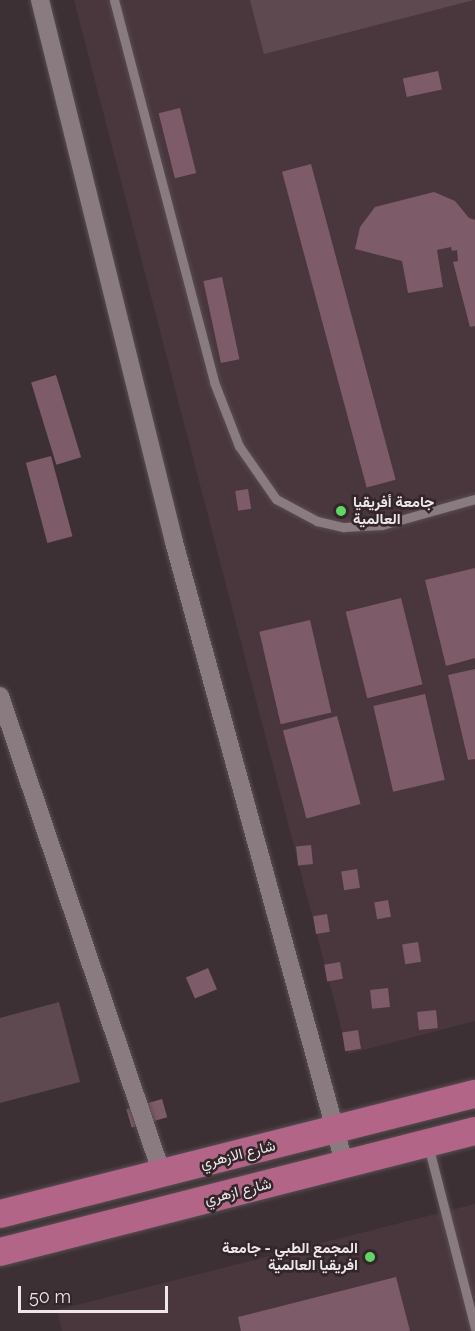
<!DOCTYPE html>
<meta charset="utf-8">
<style>
body{margin:0}
#map{position:relative;width:475px;height:1331px;overflow:hidden;background:#3c3034;font-family:Raleway,Vazirmatn,sans-serif}
div>[style]{position:absolute}
.built>*{inset:0;background:#4a373e}
.green>*{inset:0;background:#5e4951}
.building>*{inset:0;background:#7e5b69;transform-origin:0 0}
.roads{filter:drop-shadow(0 0 2px #584e51) drop-shadow(0 0 2px #584e51)}
.lane>*{height:9px;margin:-4.5px;padding:0 4.5px;transform-origin:4.5px;border-radius:4.5px;background:#897b80}
.street>*{height:18px;margin:-9px;padding:0 9px;transform-origin:9px;border-radius:9px;background:#897b80}
.primary>*{height:28px;margin:-14px;padding:0 14px;transform-origin:14px;border-radius:14px;background:#b36588}
.dots>*{width:16px;height:16px;translate:-50% -50%;box-sizing:border-box;border:3px solid #32262a;border-radius:50%}
span{translate:-50% -50%;white-space:nowrap;text-align:center;line-height:1.15;-webkit-text-stroke:5px #32262a;paint-order:stroke}
.poi-label{font-size:15px;color:#eee6e9;font-weight:700}
.left{translate:0 -50%;text-align:left}
.right{translate:-100% -50%;text-align:right}
.street-label{font-size:15px;color:#eee6e9}
.scale{position:absolute;left:18px;top:1286px;width:150px;height:27px;box-sizing:border-box;border:3px solid #eee6e9;border-top:0;padding-left:8px;font-size:18px;line-height:21px;white-space:nowrap;color:#eee6e9;-webkit-text-stroke:4px #32262a;paint-order:stroke}
</style>
<div id="map">
<div class="built">
<i style="clip-path:polygon(74px 0,475px 0,475px 1021px,348px 1054px)"></i>
<i style="clip-path:polygon(475px 1204px,475px 1331px,62px 1331px,57px 1310px)"></i>
</div>
<div class="green">
<i style="clip-path:polygon(250px 0,474px 0,264px 54px)"></i>
<i style="clip-path:polygon(59px 1002px,80px 1082px,0 1103px,0 1018px)"></i>
</div>
<div class="building">
<i style="left:438px;top:71px;width:19px;height:36px;rotate:78deg"></i>
<i style="left:180px;top:108px;width:67px;height:22px;rotate:76deg"></i>
<i style="left:311px;top:164px;width:327px;height:30px;rotate:75deg"></i>
<i style="clip-path:polygon(434px 192px,455px 201px,469px 218px,475px 220px,475px 326px,470px 327px,453px 262px,458px 261px,457px 250px,452px 251px,451px 247px,437px 250px,443px 287px,408px 293px,402px 261px,355px 249px,360px 227px,375px 207px)"></i>
<i style="left:222px;top:277px;width:84px;height:19px;rotate:78deg"></i>
<i style="left:56px;top:375px;width:86px;height:26px;rotate:73deg"></i>
<i style="left:51px;top:456px;width:83px;height:26px;rotate:75deg"></i>
<i style="left:248px;top:489px;width:20px;height:13px;rotate:81deg"></i>
<i style="clip-path:polygon(475px 568px,475px 658px,446px 666px,425px 580px)"></i>
<i style="left:401px;top:598px;width:89px;height:57px;rotate:76deg"></i>
<i style="left:310px;top:620px;width:95px;height:52px;rotate:77deg"></i>
<i style="clip-path:polygon(475px 669px,475px 759px,468px 760px,448px 675px)"></i>
<i style="left:425px;top:694px;width:88px;height:53px;rotate:77deg"></i>
<i style="left:337px;top:716px;width:91px;height:56px;rotate:75deg"></i>
<i style="left:311px;top:845px;width:19px;height:15px;rotate:84deg"></i>
<i style="left:357px;top:869px;width:19px;height:16px;rotate:81deg"></i>
<i style="left:388px;top:900px;width:17px;height:14px;rotate:80deg"></i>
<i style="left:327px;top:914px;width:18px;height:14px;rotate:81deg"></i>
<i style="left:418px;top:942px;width:20px;height:16px;rotate:81deg"></i>
<i style="left:340px;top:962px;width:17px;height:16px;rotate:80deg"></i>
<i style="left:208px;top:968px;width:23px;height:24px;rotate:67deg"></i>
<i style="left:388px;top:988px;width:19px;height:18px;rotate:84deg"></i>
<i style="left:436px;top:1010px;width:18px;height:19px;rotate:84deg"></i>
<i style="left:358px;top:1030px;width:19px;height:16px;rotate:81deg"></i>
<i style="left:162px;top:1099px;width:19px;height:37px;rotate:74deg"></i>
<i style="clip-path:polygon(396px 1277px,410px 1331px,241px 1331px,238px 1317px)"></i>
</div>
<div class="roads">
<div class="lane">
<i style="left:114px;top:0;width:395px;rotate:75.3deg"></i>
<i style="left:214px;top:382px;width:69px;rotate:68.7deg"></i>
<i style="left:239px;top:446px;width:65px;rotate:55.1deg"></i>
<i style="left:276px;top:499px;width:47px;rotate:28.2deg"></i>
<i style="left:317px;top:521px;width:28px;rotate:13deg"></i>
<i style="left:344px;top:527px;width:38px;rotate:-3deg"></i>
<i style="left:382px;top:525px;width:97px;rotate:-15.6deg"></i>
<i style="left:428px;top:1145px;width:189px;rotate:75.6deg"></i>
</div>
<div class="street">
<i style="left:40px;top:0;width:558px;rotate:76.11deg"></i>
<i style="left:174px;top:542px;width:647px;rotate:74.67deg"></i>
<i style="left:0;top:696px;width:505px;rotate:71.28deg"></i>
</div>
<div class="primary">
<i style="left:0;top:1214px;width:490px;rotate:-14.2deg"></i>
<i style="left:0;top:1252px;width:490px;rotate:-14.3deg"></i>
</div>
</div>
<div class="dots">
<i style="left:341px;top:511px;background:#63d468"></i>
<i style="left:370px;top:1257px;background:#63d468"></i>
</div>
<div class="poi-label">
<span class="left" style="left:353px;top:511px">جامعة أفريقيا<br>العالمية</span>
<span class="right" style="left:358px;top:1257px">المجمع الطبي - جامعة<br>افريقيا العالمية</span>
</div>
<div class="street-label">
<span style="left:238px;top:1155px;rotate:-14deg">شارع الازهري</span>
<span style="left:238px;top:1192px;rotate:-14deg">شارع ازهري</span>
</div>
<div class="scale">50 m</div>
</div>
